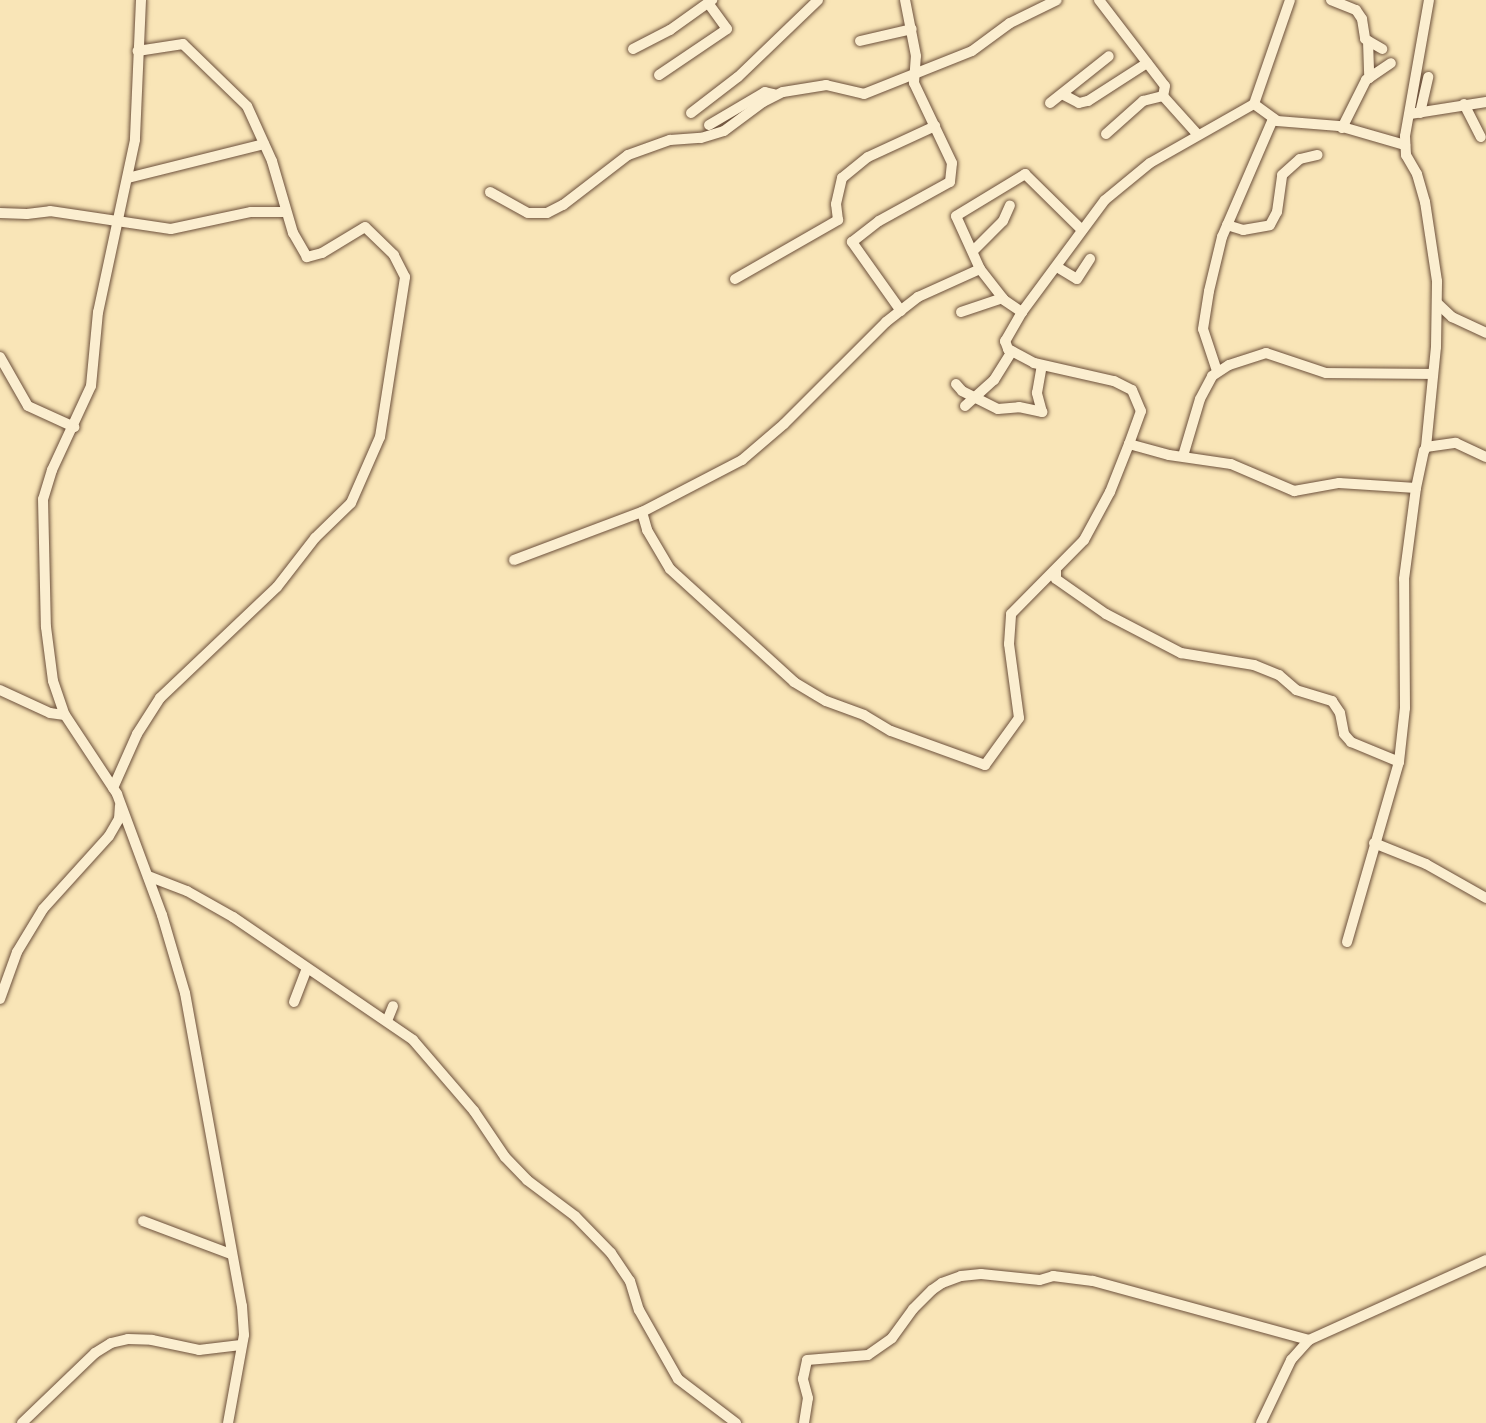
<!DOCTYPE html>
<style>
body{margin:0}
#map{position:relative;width:1486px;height:1423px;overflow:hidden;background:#f9e5b7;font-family:"Gentium Book Plus",serif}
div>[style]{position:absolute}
.roads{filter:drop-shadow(0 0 2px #6c503b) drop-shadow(0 0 2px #6c503b)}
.minor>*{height:10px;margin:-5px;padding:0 5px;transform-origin:5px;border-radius:5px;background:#fbeed0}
span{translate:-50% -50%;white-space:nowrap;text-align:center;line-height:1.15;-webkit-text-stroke:5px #fbeed0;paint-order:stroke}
</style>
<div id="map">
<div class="roads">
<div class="minor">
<i style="left:141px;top:0;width:140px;rotate:92.5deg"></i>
<i style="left:135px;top:140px;width:176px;rotate:102.1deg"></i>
<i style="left:98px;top:312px;width:74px;rotate:95.4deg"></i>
<i style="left:91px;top:386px;width:93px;rotate:114.9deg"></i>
<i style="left:52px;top:470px;width:30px;rotate:107deg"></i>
<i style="left:43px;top:499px;width:128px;rotate:88.7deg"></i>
<i style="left:46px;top:627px;width:54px;rotate:82.6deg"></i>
<i style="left:53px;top:681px;width:36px;rotate:71deg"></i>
<i style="left:65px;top:715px;width:95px;rotate:56.6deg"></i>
<i style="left:117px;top:794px;width:129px;rotate:69.6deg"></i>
<i style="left:162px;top:915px;width:81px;rotate:73.6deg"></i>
<i style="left:185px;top:993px;width:318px;rotate:79.7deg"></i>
<i style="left:242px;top:1306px;width:29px;rotate:86deg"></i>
<i style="left:244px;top:1335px;width:89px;rotate:100.3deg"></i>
<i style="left:1099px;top:0;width:108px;rotate:52.5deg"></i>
<i style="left:1165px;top:86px;width:10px;rotate:101deg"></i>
<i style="left:1163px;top:96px;width:52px;rotate:48.1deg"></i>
<i style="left:1331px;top:0;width:27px;rotate:22deg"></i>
<i style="left:1356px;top:10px;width:11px;rotate:56deg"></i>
<i style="left:1362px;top:19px;width:20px;rotate:81deg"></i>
<i style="left:1365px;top:39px;width:20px;rotate:30deg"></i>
<i style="left:860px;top:41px;width:53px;rotate:-13deg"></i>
<i style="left:1368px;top:41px;width:37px;rotate:88deg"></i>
<i style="left:633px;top:49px;width:42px;rotate:-27.2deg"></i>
<i style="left:670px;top:30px;width:52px;rotate:-35.5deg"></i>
<i style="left:659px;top:75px;width:82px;rotate:-34.1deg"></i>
<i style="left:727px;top:29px;width:32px;rotate:-126deg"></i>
<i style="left:1062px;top:94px;width:19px;rotate:28deg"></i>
<i style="left:1079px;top:103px;width:9px;rotate:-13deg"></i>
<i style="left:1088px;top:101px;width:70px;rotate:-32.8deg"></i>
<i style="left:1050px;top:103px;width:75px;rotate:-38.5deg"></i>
<i style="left:1254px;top:104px;width:29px;rotate:36deg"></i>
<i style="left:1277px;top:121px;width:62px;rotate:4.6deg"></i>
<i style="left:1339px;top:126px;width:69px;rotate:16.1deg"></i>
<i style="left:1464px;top:104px;width:37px;rotate:63deg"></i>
<i style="left:691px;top:113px;width:59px;rotate:-37.5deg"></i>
<i style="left:738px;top:77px;width:111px;rotate:-43.9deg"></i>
<i style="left:1420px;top:113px;width:37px;rotate:-77deg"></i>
<i style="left:1410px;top:114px;width:77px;rotate:-9deg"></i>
<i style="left:709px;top:125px;width:65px;rotate:-30.5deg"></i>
<i style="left:765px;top:92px;width:9px;rotate:13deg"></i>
<i style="left:1342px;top:128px;width:54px;rotate:-63.4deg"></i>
<i style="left:1366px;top:80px;width:30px;rotate:-34deg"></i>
<i style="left:1106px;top:134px;width:50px;rotate:-41.7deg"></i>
<i style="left:1143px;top:101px;width:21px;rotate:-14deg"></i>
<i style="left:128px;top:178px;width:140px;rotate:-14deg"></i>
<i style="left:490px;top:192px;width:43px;rotate:28.9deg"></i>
<i style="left:528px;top:213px;width:19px"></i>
<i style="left:547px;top:213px;width:18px;rotate:-27deg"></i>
<i style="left:563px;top:205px;width:82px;rotate:-37.6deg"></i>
<i style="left:628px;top:155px;width:45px;rotate:-19.7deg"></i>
<i style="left:670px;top:140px;width:31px;rotate:-4deg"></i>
<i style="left:701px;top:138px;width:24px;rotate:-17deg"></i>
<i style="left:724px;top:131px;width:49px;rotate:-36.6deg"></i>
<i style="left:763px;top:102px;width:22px;rotate:-27deg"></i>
<i style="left:783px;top:92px;width:44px;rotate:-9.2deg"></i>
<i style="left:826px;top:85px;width:39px;rotate:13deg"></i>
<i style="left:864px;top:94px;width:116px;rotate:-21.7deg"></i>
<i style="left:972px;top:51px;width:47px;rotate:-36.4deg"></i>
<i style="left:1010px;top:23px;width:52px;rotate:-26.1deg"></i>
<i style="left:0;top:213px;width:27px;rotate:2deg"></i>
<i style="left:27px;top:214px;width:23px;rotate:-7deg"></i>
<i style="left:50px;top:211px;width:122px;rotate:8.5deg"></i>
<i style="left:171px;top:229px;width:82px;rotate:-12deg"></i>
<i style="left:251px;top:212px;width:35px"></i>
<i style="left:1227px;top:225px;width:17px;rotate:17deg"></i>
<i style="left:1243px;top:230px;width:27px;rotate:-10deg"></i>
<i style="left:1270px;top:225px;width:15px;rotate:-62deg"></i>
<i style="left:1277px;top:212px;width:37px;rotate:-82deg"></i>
<i style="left:1282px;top:175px;width:24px;rotate:-42deg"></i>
<i style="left:1300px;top:159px;width:18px;rotate:-13deg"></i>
<i style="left:973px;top:251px;width:42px;rotate:-45deg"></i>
<i style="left:1003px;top:221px;width:17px;rotate:-66deg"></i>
<i style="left:1057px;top:267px;width:23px;rotate:31deg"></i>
<i style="left:1077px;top:279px;width:24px;rotate:-57deg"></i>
<i style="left:980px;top:269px;width:58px;rotate:-114.4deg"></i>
<i style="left:956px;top:216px;width:81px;rotate:-31.3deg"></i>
<i style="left:1025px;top:174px;width:80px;rotate:44.5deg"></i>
<i style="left:735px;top:279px;width:119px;rotate:-29.8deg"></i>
<i style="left:838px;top:220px;width:16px;rotate:-97deg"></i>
<i style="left:836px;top:204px;width:27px;rotate:-77deg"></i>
<i style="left:842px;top:178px;width:33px;rotate:-39deg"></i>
<i style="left:868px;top:157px;width:74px;rotate:-24.8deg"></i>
<i style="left:1437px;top:303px;width:21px;rotate:43deg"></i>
<i style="left:1452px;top:317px;width:38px;rotate:25deg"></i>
<i style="left:901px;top:311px;width:85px;rotate:-125.4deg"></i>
<i style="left:852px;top:242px;width:34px;rotate:-38deg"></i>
<i style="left:879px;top:221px;width:81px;rotate:-28.8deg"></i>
<i style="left:950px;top:182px;width:19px;rotate:-84deg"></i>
<i style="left:952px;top:163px;width:89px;rotate:-115.4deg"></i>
<i style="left:914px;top:83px;width:27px;rotate:-86deg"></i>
<i style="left:916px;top:56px;width:57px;rotate:-101.1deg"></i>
<i style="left:961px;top:312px;width:44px;rotate:-18.4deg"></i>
<i style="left:1022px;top:312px;width:34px;rotate:120deg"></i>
<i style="left:1005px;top:341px;width:9px;rotate:69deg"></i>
<i style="left:1008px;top:349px;width:30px;rotate:28deg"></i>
<i style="left:1034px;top:363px;width:82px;rotate:12.7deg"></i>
<i style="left:1114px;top:381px;width:20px;rotate:27deg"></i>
<i style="left:1132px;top:390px;width:23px;rotate:67deg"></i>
<i style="left:1141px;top:411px;width:35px;rotate:110deg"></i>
<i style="left:1129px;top:444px;width:41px;rotate:15.4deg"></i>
<i style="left:1169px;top:455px;width:63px;rotate:8.3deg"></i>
<i style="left:1231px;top:464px;width:69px;rotate:23.2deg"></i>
<i style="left:1294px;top:491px;width:46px;rotate:-10.1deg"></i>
<i style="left:1339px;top:483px;width:77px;rotate:3.7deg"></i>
<i style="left:0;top:357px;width:56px;rotate:60.3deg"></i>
<i style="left:28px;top:406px;width:51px;rotate:24.5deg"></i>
<i style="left:1217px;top:371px;width:44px;rotate:-108.4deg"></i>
<i style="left:1203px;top:329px;width:38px;rotate:-81deg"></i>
<i style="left:1209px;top:291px;width:56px;rotate:-76.5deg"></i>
<i style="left:1222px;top:237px;width:129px;rotate:-66.6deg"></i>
<i style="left:956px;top:384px;width:9px;rotate:49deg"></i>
<i style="left:962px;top:391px;width:40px;rotate:26.6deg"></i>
<i style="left:998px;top:409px;width:21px;rotate:-5deg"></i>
<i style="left:1019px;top:407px;width:24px;rotate:12deg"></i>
<i style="left:1042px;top:412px;width:20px;rotate:-105deg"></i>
<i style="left:1037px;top:393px;width:27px;rotate:-80deg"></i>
<i style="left:965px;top:406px;width:39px;rotate:-42deg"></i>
<i style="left:994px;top:380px;width:34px;rotate:-58deg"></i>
<i style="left:1426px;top:447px;width:100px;rotate:-84.3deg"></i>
<i style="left:1436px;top:347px;width:66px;rotate:-89.1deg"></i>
<i style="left:1437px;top:281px;width:80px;rotate:-98.6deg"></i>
<i style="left:1425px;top:202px;width:29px;rotate:-106deg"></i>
<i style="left:1417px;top:174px;width:22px;rotate:-120deg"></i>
<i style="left:1406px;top:155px;width:19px;rotate:-93deg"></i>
<i style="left:1405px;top:136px;width:138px;rotate:-80deg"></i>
<i style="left:1183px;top:456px;width:59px;rotate:-73.4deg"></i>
<i style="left:1200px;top:399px;width:26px;rotate:-62deg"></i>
<i style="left:1212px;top:376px;width:20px;rotate:-33deg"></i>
<i style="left:1229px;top:365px;width:39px;rotate:-18deg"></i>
<i style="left:1266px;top:353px;width:63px;rotate:18.4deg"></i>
<i style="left:1326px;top:373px;width:107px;rotate:0.5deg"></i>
<i style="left:642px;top:512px;width:19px;rotate:74deg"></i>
<i style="left:647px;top:530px;width:45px;rotate:59.5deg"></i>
<i style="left:670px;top:569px;width:168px;rotate:42.3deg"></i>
<i style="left:794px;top:682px;width:37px;rotate:31deg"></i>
<i style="left:826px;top:701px;width:40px;rotate:20.2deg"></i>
<i style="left:864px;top:715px;width:31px;rotate:31deg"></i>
<i style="left:891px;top:731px;width:100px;rotate:19.9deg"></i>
<i style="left:985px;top:765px;width:58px;rotate:-54.1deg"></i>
<i style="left:1019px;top:718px;width:75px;rotate:-97.7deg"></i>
<i style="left:1009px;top:644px;width:30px;rotate:-86deg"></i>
<i style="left:1011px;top:614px;width:104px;rotate:-45.4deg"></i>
<i style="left:1084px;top:540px;width:55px;rotate:-61.6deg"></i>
<i style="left:1110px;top:492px;width:52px;rotate:-68.4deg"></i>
<i style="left:514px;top:560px;width:137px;rotate:-20.6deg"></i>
<i style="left:642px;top:512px;width:113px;rotate:-27.5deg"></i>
<i style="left:742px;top:460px;width:55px;rotate:-40.6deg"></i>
<i style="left:784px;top:424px;width:144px;rotate:-45deg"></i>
<i style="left:886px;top:322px;width:41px;rotate:-38deg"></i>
<i style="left:918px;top:297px;width:68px;rotate:-24.3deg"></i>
<i style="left:980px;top:269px;width:39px;rotate:52deg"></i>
<i style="left:1004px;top:300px;width:22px;rotate:34deg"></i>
<i style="left:1022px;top:312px;width:139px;rotate:-53.5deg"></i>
<i style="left:1105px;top:200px;width:58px;rotate:-39.4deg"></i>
<i style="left:1150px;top:163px;width:120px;rotate:-29.6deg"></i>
<i style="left:1254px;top:104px;width:110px;rotate:-70.9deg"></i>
<i style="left:1056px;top:571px;width:8px;rotate:90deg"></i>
<i style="left:1056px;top:579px;width:61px;rotate:35deg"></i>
<i style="left:1106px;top:614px;width:85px;rotate:27.5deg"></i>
<i style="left:1181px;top:653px;width:74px;rotate:9.3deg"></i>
<i style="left:1254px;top:665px;width:27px;rotate:22deg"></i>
<i style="left:1279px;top:675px;width:23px;rotate:41deg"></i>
<i style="left:1296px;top:690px;width:38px;rotate:17deg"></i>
<i style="left:1332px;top:701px;width:14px;rotate:56deg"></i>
<i style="left:1340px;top:713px;width:21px;rotate:79deg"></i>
<i style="left:1344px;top:734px;width:11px;rotate:49deg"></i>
<i style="left:1351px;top:742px;width:52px;rotate:22.6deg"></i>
<i style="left:0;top:690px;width:55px;rotate:24.7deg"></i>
<i style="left:50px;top:713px;width:15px;rotate:8deg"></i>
<i style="left:113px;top:788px;width:59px;rotate:-66deg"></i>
<i style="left:137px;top:734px;width:43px;rotate:-57.4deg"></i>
<i style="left:160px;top:698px;width:161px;rotate:-43.5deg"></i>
<i style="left:277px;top:587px;width:62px;rotate:-52.2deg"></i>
<i style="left:315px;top:538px;width:50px;rotate:-44.2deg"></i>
<i style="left:351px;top:503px;width:72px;rotate:-66.3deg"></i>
<i style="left:380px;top:437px;width:162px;rotate:-81.1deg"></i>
<i style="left:405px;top:277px;width:25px;rotate:-117deg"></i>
<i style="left:394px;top:255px;width:40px;rotate:-136deg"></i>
<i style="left:365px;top:227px;width:50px;rotate:148.8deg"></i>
<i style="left:322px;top:253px;width:16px;rotate:165deg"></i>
<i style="left:307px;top:257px;width:28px;rotate:-120deg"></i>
<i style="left:293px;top:233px;width:75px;rotate:-106.3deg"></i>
<i style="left:272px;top:161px;width:60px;rotate:-114.4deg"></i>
<i style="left:247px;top:106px;width:89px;rotate:-135.9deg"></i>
<i style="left:183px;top:44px;width:46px;rotate:171.2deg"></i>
<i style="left:1374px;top:843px;width:56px;rotate:22deg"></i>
<i style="left:1426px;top:864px;width:69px;rotate:29.5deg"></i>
<i style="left:148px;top:876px;width:42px;rotate:21deg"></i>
<i style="left:187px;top:891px;width:53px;rotate:29.5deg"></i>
<i style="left:233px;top:917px;width:218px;rotate:34.3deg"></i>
<i style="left:413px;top:1040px;width:94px;rotate:49.3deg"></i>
<i style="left:474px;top:1111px;width:55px;rotate:56deg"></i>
<i style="left:505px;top:1157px;width:32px;rotate:46deg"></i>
<i style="left:527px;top:1180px;width:60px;rotate:36.9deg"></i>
<i style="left:575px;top:1216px;width:52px;rotate:45.8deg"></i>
<i style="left:611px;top:1253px;width:34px;rotate:56deg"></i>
<i style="left:630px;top:1281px;width:30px;rotate:73deg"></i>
<i style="left:639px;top:1310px;width:79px;rotate:60.5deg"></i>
<i style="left:678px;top:1379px;width:73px;rotate:37.2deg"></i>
<i style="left:1347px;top:942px;width:187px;rotate:-73.9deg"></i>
<i style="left:1399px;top:762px;width:54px;rotate:-83.7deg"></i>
<i style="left:1405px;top:708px;width:129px;rotate:-90.4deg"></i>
<i style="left:1404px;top:579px;width:92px;rotate:-82.5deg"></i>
<i style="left:1416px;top:488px;width:38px;rotate:-78deg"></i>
<i style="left:1424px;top:451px;width:4px;rotate:-63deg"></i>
<i style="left:1426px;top:447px;width:30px;rotate:-8deg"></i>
<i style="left:1456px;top:443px;width:33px;rotate:25deg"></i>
<i style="left:0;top:999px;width:50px;rotate:-70.1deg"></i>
<i style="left:17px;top:952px;width:50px;rotate:-58.8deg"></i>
<i style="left:43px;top:909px;width:98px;rotate:-47.9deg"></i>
<i style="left:109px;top:836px;width:20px;rotate:-60deg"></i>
<i style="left:119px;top:819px;width:13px;rotate:-86deg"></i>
<i style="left:294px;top:1002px;width:36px;rotate:-69deg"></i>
<i style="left:387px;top:1021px;width:16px;rotate:-68deg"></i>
<i style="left:143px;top:1221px;width:94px;rotate:20.6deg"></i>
<i style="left:22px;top:1423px;width:101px;rotate:-43.8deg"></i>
<i style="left:95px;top:1353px;width:19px;rotate:-32deg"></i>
<i style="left:111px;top:1343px;width:17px;rotate:-13deg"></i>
<i style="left:128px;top:1339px;width:24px;rotate:2deg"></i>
<i style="left:152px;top:1340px;width:48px;rotate:12deg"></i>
<i style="left:199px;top:1350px;width:42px;rotate:-6.8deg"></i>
<i style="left:804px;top:1423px;width:25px;rotate:-81deg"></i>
<i style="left:808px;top:1398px;width:20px;rotate:-105deg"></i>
<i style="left:803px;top:1379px;width:19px;rotate:-78deg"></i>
<i style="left:807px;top:1360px;width:61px;rotate:-4.7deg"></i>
<i style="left:868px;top:1355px;width:29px;rotate:-35deg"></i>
<i style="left:892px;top:1338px;width:36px;rotate:-54deg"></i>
<i style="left:913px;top:1309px;width:27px;rotate:-45deg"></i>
<i style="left:932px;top:1290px;width:12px;rotate:-35deg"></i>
<i style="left:942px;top:1283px;width:20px;rotate:-20deg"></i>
<i style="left:961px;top:1276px;width:20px;rotate:-6deg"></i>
<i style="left:981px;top:1274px;width:59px;rotate:5.8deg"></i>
<i style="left:1040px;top:1280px;width:14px;rotate:-17deg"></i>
<i style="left:1053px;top:1276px;width:40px;rotate:7.1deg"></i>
<i style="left:1093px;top:1281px;width:224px;rotate:15.3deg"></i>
<i style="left:1261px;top:1423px;width:70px;rotate:-64.5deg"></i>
<i style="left:1291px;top:1360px;width:27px;rotate:-48deg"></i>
<i style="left:1309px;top:1340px;width:194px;rotate:-24.3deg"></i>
</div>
</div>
</div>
